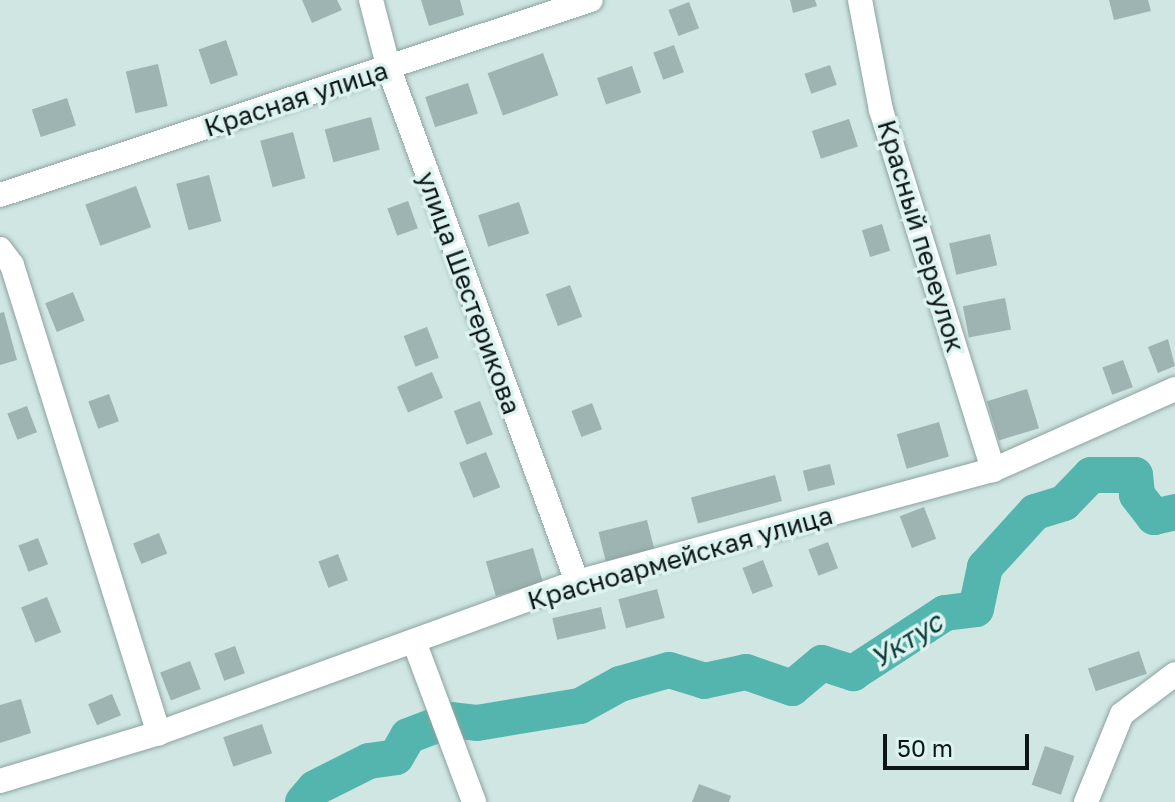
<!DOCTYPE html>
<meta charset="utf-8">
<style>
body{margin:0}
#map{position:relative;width:1175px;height:802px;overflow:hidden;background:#cfe6e3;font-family:"Golos Text",sans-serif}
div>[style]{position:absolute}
.river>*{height:36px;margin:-18px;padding:0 18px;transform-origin:18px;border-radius:18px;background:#54b5ae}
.building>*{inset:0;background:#9eb4b2;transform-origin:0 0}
.roads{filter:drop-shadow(0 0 2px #8ca29f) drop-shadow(0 0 2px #8ca29f)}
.minor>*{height:24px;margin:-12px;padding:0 12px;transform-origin:12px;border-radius:12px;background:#fff}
span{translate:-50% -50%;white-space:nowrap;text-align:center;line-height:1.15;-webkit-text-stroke:7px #dcf3f0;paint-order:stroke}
.street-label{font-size:26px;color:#0e1615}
.water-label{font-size:28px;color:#0c3b38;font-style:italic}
.scale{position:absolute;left:883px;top:734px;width:146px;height:36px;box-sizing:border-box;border:4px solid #0e1615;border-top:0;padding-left:10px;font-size:24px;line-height:28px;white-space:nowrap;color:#0e1615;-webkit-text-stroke:6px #dcf3f0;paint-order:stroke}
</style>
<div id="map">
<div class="river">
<i style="left:303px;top:802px;width:18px;rotate:-49deg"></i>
<i style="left:315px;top:788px;width:60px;rotate:-26.6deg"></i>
<i style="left:369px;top:761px;width:27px;rotate:-8deg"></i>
<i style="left:396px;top:757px;width:24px;rotate:-60deg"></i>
<i style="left:408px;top:736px;width:45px;rotate:-20.9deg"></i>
<i style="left:450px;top:720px;width:27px;rotate:6deg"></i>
<i style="left:477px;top:723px;width:104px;rotate:-9.4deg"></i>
<i style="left:580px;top:706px;width:46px;rotate:-28.8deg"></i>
<i style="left:620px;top:684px;width:51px;rotate:-15.9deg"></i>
<i style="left:669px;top:670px;width:37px;rotate:17deg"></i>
<i style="left:704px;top:681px;width:43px;rotate:-12.1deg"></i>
<i style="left:746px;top:672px;width:49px;rotate:19.2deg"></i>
<i style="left:792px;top:688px;width:39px;rotate:-40deg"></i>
<i style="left:822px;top:663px;width:33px;rotate:18deg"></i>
<i style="left:853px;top:673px;width:110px;rotate:-33.1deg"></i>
<i style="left:945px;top:613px;width:31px;rotate:-7deg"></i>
<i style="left:976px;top:609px;width:43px;rotate:-77.9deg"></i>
<i style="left:985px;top:567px;width:74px;rotate:-47.7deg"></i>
<i style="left:1035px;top:512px;width:30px;rotate:-17deg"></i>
<i style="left:1064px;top:503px;width:39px;rotate:-46deg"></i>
<i style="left:1091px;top:475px;width:44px"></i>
<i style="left:1135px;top:475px;width:20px;rotate:84deg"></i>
<i style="left:1137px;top:495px;width:28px;rotate:52deg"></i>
<i style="left:1154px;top:517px;width:22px;rotate:-13deg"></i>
</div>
<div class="building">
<i style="clip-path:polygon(302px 0,337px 0,342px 10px,312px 23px)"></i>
<i style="clip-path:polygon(421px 0,460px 0,464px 15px,429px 26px)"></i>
<i style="clip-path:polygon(790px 0,815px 0,817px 6px,793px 13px)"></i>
<i style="clip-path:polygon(1109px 0,1148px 0,1151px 11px,1114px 20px)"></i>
<i style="left:689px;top:2px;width:28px;height:22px;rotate:69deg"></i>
<i style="left:226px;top:40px;width:37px;height:29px;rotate:71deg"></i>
<i style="left:674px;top:45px;width:29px;height:22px;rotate:70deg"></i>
<i style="left:543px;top:53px;width:45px;height:59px;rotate:70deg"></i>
<i style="left:158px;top:64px;width:43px;height:33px;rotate:77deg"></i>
<i style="left:830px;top:65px;width:21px;height:27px;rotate:71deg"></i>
<i style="left:632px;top:66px;width:28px;height:37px;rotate:71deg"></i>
<i style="left:468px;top:83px;width:32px;height:45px;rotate:72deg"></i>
<i style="left:67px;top:98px;width:29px;height:37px;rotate:72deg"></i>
<i style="left:371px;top:117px;width:34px;height:48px;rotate:75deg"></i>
<i style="left:849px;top:119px;width:29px;height:39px;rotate:72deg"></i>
<i style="left:293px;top:132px;width:48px;height:34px;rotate:75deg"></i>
<i style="left:209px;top:175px;width:48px;height:34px;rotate:75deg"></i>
<i style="left:136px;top:186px;width:44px;height:54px;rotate:70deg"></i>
<i style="left:408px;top:201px;width:29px;height:22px;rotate:70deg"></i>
<i style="left:519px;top:202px;width:33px;height:43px;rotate:72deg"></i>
<i style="left:882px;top:224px;width:28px;height:21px;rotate:73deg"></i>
<i style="left:990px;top:234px;width:32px;height:42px;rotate:77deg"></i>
<i style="left:570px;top:285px;width:34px;height:26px;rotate:69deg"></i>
<i style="left:73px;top:292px;width:31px;height:30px;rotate:68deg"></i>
<i style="left:1005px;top:298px;width:32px;height:43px;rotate:79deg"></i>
<i style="clip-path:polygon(4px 312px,17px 360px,0 365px,0 313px)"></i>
<i style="left:427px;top:327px;width:33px;height:25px;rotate:69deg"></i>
<i style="clip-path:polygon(1168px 339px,1175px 366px,1158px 373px,1148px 347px)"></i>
<i style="left:1123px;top:360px;width:29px;height:22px;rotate:70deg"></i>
<i style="left:432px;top:372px;width:28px;height:38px;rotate:67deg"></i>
<i style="left:1027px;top:389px;width:41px;height:42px;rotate:73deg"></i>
<i style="left:109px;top:394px;width:29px;height:22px;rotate:70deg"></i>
<i style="left:480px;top:401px;width:36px;height:28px;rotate:69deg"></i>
<i style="left:592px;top:403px;width:28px;height:22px;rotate:69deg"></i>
<i style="left:27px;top:406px;width:28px;height:21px;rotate:69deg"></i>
<i style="left:939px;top:422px;width:36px;height:44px;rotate:74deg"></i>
<i style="left:486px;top:452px;width:38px;height:29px;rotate:68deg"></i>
<i style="left:830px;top:464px;width:21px;height:28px;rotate:76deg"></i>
<i style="left:775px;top:475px;width:27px;height:87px;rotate:75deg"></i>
<i style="left:924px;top:507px;width:34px;height:26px;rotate:69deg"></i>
<i style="left:647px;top:520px;width:30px;height:50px;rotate:76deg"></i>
<i style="left:159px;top:533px;width:22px;height:28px;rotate:68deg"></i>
<i style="left:38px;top:538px;width:28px;height:21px;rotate:69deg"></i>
<i style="left:828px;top:542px;width:28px;height:21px;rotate:69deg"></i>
<i style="left:533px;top:548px;width:36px;height:49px;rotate:74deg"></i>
<i style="left:338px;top:554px;width:28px;height:21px;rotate:69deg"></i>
<i style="left:763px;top:560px;width:28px;height:22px;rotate:69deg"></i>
<i style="left:657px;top:589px;width:30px;height:40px;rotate:75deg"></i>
<i style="left:47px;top:597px;width:38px;height:28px;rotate:68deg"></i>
<i style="left:601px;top:607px;width:22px;height:50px;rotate:77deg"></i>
<i style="left:235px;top:646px;width:29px;height:22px;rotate:70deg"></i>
<i style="left:1139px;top:651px;width:24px;height:54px;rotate:71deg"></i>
<i style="left:190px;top:661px;width:30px;height:32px;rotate:69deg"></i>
<i style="left:112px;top:694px;width:23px;height:26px;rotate:67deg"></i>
<i style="clip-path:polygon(21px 699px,31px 733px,0 743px,0 705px)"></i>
<i style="left:262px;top:724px;width:31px;height:41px;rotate:71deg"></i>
<i style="left:1045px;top:746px;width:31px;height:41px;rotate:19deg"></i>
<i style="clip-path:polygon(699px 784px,731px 796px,729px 802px,692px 802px)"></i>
</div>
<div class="roads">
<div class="minor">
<i style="left:371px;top:0;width:71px;rotate:75.4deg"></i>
<i style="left:389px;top:69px;width:546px;rotate:69.87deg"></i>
<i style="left:860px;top:0;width:112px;rotate:79.2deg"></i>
<i style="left:881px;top:110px;width:377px;rotate:72.7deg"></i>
<i style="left:0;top:195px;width:622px;rotate:-18.26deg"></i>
<i style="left:0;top:249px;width:20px;rotate:53deg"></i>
<i style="left:12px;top:265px;width:491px;rotate:72.6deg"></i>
<i style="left:415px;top:644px;width:169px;rotate:69.5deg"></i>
<i style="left:0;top:781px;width:166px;rotate:-16.8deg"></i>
<i style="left:159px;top:733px;width:444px;rotate:-19.9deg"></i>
<i style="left:577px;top:582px;width:431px;rotate:-15.1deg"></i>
<i style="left:993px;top:470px;width:199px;rotate:-24deg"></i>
<i style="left:1086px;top:802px;width:95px;rotate:-67.8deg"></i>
<i style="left:1122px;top:714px;width:66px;rotate:-37deg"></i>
</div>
</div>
<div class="street-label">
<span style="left:296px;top:99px;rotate:-18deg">Красная улица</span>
<span style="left:921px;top:236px;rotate:73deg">Красный переулок</span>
<span style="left:469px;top:293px;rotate:70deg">улица Шестерикова</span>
<span style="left:680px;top:558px;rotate:-16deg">Красноармейская улица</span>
</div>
<div class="water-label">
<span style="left:906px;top:640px;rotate:-32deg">Уктус</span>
</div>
<div class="scale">50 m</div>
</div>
